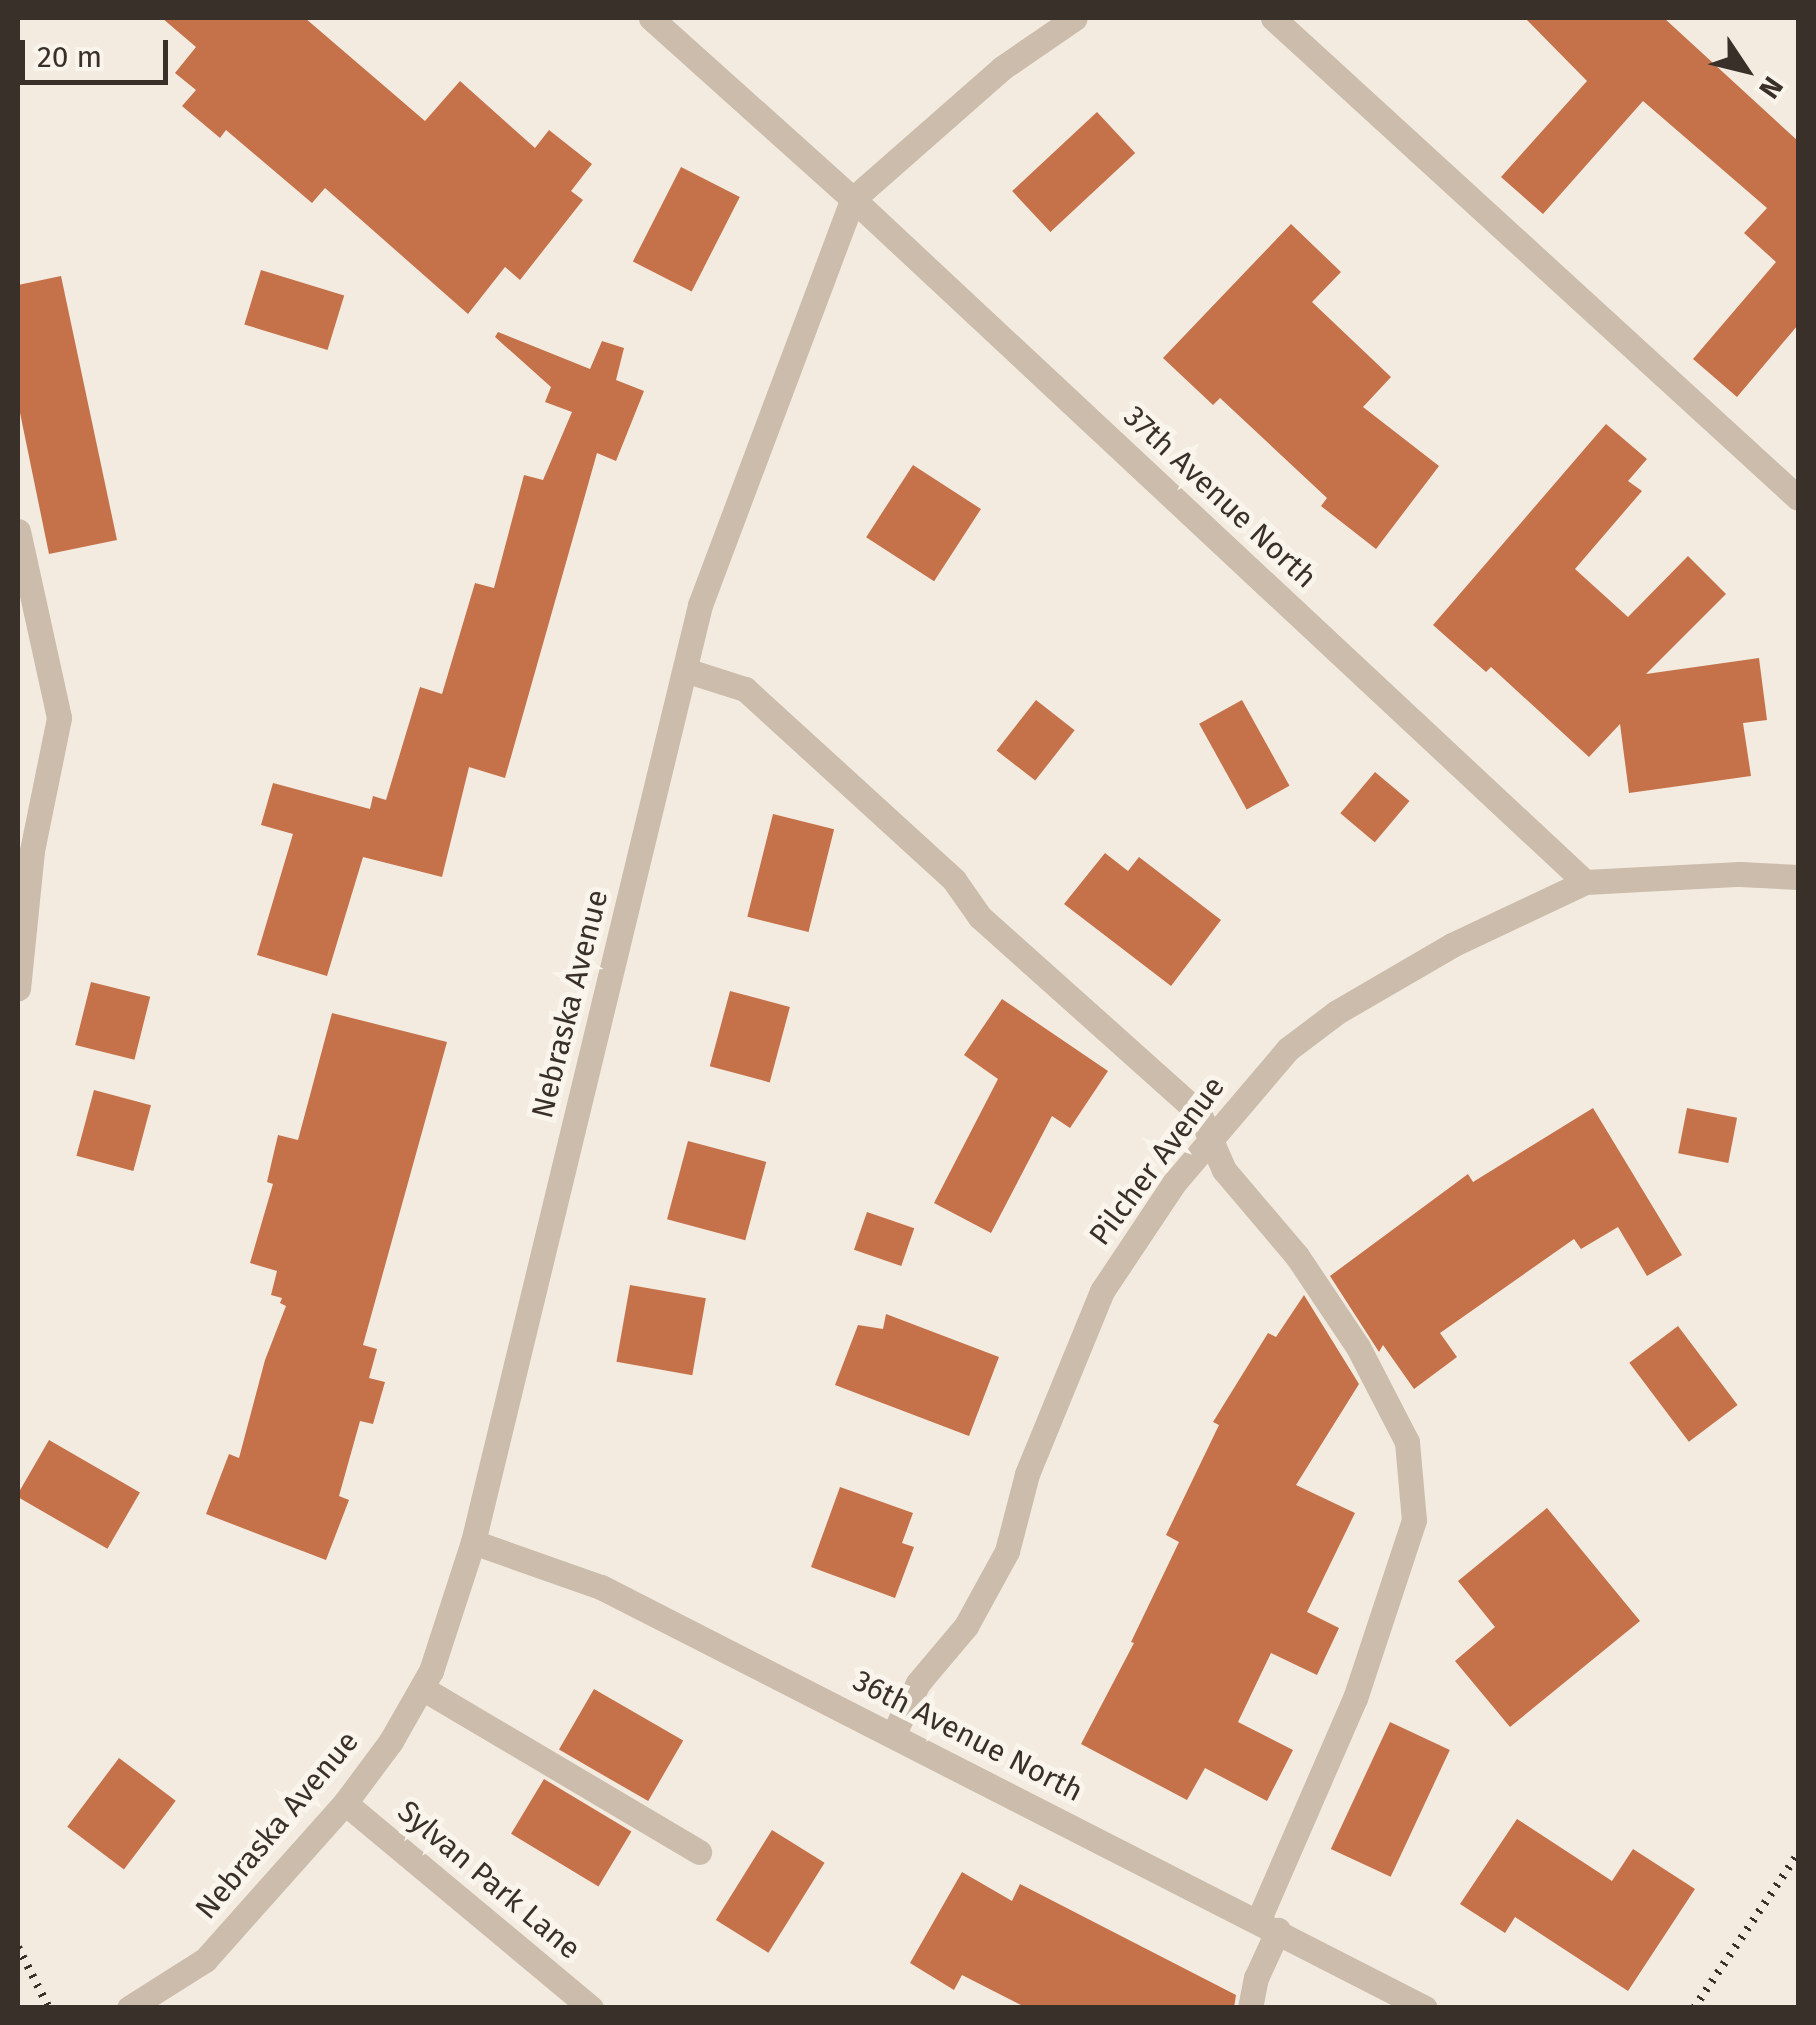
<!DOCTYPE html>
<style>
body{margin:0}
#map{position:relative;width:1816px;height:2025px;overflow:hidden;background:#f3ebdf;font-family:"Fira Sans",sans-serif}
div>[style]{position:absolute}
.building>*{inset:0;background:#c5724b;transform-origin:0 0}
.minor>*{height:25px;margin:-12.5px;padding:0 12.5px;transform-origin:12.5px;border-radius:12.5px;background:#cbbcab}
.rail>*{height:8px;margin-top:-4px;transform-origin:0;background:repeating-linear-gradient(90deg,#39302a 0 2.5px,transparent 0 10.5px)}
span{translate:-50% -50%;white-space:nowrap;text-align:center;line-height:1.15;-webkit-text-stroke:10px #faf5ec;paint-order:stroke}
.street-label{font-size:30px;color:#39302a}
.frame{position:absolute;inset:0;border:20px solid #39302a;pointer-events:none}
.north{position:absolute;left:1696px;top:20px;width:100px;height:100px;-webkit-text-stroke:8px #faf5ec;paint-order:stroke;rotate:125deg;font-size:28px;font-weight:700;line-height:40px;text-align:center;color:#39302a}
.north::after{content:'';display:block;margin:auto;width:35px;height:45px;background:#39302a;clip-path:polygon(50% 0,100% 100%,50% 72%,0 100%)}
.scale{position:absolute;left:20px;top:40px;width:148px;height:45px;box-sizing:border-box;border:5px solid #39302a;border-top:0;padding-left:12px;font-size:30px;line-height:35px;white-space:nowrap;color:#39302a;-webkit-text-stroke:8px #faf5ec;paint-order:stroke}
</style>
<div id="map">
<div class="building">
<i style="clip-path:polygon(162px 18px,305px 18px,425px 121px,460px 81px,535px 148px,549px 130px,592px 164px,571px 191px,583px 200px,520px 280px,505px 267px,468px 314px,325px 188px,312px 203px,226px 130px,220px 138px,182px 106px,196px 90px,175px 73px,196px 47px)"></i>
<i style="clip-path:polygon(1525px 18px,1664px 18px,1798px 141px,1798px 325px,1737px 397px,1693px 359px,1776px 262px,1744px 233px,1767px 208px,1643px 101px,1543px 214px,1501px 177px,1587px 81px)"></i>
<i style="left:1097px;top:112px;width:56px;height:116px;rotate:47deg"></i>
<i style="left:681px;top:167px;width:66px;height:106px;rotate:27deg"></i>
<i style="clip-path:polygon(1291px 224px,1341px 272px,1312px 302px,1391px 377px,1363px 407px,1439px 466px,1376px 549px,1321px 506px,1327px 498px,1220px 398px,1213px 405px,1163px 358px)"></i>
<i style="left:261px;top:270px;width:87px;height:57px;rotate:17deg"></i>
<i style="clip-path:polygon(61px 276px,117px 540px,49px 554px,18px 403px,18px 285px)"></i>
<i style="clip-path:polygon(498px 332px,590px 369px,602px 341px,624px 348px,616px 380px,644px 391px,616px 461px,597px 453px,505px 778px,469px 767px,442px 877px,363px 857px,327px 976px,257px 955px,293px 834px,261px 825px,273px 783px,370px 809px,373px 796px,386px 800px,420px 687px,442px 694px,475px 583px,494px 588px,524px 475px,543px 480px,572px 412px,545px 402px,551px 387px,495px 337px)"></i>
<i style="clip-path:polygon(1606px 424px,1647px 459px,1628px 481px,1642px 491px,1575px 569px,1628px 617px,1688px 556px,1726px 594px,1646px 674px,1759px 658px,1767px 720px,1743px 723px,1751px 776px,1629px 793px,1620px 724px,1589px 757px,1491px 667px,1486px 672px,1433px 625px)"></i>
<i style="left:913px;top:465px;width:81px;height:86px;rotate:33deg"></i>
<i style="left:1036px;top:700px;width:49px;height:64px;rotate:38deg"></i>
<i style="left:1242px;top:700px;width:98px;height:49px;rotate:61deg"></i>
<i style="left:1375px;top:772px;width:45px;height:54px;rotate:40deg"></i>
<i style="left:773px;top:814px;width:63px;height:106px;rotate:14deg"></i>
<i style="clip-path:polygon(1105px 853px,1128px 871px,1139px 857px,1221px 920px,1171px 986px,1064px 904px)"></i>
<i style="left:91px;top:982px;width:61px;height:65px;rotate:14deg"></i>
<i style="left:730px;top:991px;width:62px;height:78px;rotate:15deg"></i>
<i style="clip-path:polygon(1002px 999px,1108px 1071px,1070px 1128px,1052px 1116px,991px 1233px,934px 1203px,998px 1079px,964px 1055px)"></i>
<i style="clip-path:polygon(332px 1013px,447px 1042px,363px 1345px,377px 1349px,369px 1378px,385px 1382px,373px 1424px,360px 1421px,339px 1496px,349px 1500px,326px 1560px,206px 1514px,229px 1454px,239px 1458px,265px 1360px,286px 1306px,280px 1303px,282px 1298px,271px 1295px,277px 1271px,250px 1263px,273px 1184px,267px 1182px,278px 1135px,298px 1140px)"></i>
<i style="left:94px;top:1090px;width:59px;height:68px;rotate:15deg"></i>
<i style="clip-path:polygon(1593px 1108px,1682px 1255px,1647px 1276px,1618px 1227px,1581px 1249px,1574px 1239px,1440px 1333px,1457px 1357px,1414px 1389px,1383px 1345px,1379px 1352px,1330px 1276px,1468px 1174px,1473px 1182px)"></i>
<i style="left:1687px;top:1108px;width:51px;height:46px;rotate:11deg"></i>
<i style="left:688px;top:1141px;width:81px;height:81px;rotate:15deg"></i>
<i style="left:867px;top:1212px;width:50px;height:40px;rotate:19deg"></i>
<i style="left:630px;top:1285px;width:77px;height:78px;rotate:10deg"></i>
<i style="clip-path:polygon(1304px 1295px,1359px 1384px,1296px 1485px,1355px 1513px,1307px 1612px,1339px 1628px,1317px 1675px,1271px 1653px,1238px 1722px,1293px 1750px,1267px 1801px,1205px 1768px,1187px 1800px,1081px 1744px,1134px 1643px,1131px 1642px,1179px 1542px,1166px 1535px,1219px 1425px,1213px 1422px,1268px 1333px,1276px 1337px)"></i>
<i style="clip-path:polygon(886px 1314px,999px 1357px,969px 1436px,835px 1385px,858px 1325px,883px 1329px)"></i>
<i style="left:1678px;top:1326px;width:99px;height:61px;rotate:53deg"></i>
<i style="left:49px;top:1440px;width:105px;height:65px;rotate:30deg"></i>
<i style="clip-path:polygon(840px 1487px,913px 1513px,902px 1543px,914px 1547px,895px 1598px,811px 1567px)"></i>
<i style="clip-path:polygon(1547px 1508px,1640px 1621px,1510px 1727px,1455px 1661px,1495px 1627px,1458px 1581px)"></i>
<i style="left:594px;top:1689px;width:103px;height:70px;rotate:30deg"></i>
<i style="left:1390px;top:1722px;width:66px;height:140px;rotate:25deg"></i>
<i style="left:119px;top:1758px;width:71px;height:86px;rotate:37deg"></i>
<i style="left:544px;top:1779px;width:102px;height:64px;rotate:31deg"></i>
<i style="clip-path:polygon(1517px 1819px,1612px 1881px,1633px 1849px,1695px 1889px,1628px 1991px,1515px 1917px,1505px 1933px,1460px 1904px)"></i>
<i style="left:772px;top:1830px;width:62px;height:106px;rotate:32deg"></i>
<i style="clip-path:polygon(962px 1872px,1012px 1901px,1020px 1884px,1236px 1995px,1234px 2008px,1027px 2008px,962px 1975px,954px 1990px,910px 1963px)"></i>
</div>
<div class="minor">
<i style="left:651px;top:18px;width:271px;rotate:41.9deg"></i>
<i style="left:853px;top:199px;width:1001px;rotate:43.02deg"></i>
<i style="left:1273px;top:18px;width:711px;rotate:42.44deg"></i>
<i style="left:18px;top:531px;width:191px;rotate:77.6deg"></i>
<i style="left:59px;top:718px;width:136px;rotate:101.5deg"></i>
<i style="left:32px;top:851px;width:138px;rotate:95.8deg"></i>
<i style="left:685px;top:670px;width:63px;rotate:17.6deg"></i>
<i style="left:745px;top:689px;width:283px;rotate:42.4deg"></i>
<i style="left:954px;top:880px;width:45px;rotate:54.9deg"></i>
<i style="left:980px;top:917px;width:294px;rotate:41.8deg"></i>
<i style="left:1199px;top:1113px;width:62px;rotate:66.3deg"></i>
<i style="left:1224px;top:1170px;width:113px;rotate:49.7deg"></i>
<i style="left:1297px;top:1256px;width:110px;rotate:56.2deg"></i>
<i style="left:1358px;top:1347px;width:107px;rotate:62.7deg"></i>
<i style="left:1407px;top:1442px;width:78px;rotate:84.9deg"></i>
<i style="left:1414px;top:1520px;width:188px;rotate:108.3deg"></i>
<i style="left:1355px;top:1698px;width:243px;rotate:113.5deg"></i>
<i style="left:473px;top:1542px;width:136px;rotate:19.4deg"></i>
<i style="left:601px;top:1587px;width:925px;rotate:27.06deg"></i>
<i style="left:422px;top:1688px;width:322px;rotate:30.6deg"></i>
<i style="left:894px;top:1733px;width:55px;rotate:-64.4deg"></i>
<i style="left:918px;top:1683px;width:75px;rotate:-49.9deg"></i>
<i style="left:966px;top:1626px;width:85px;rotate:-61.3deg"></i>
<i style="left:1007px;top:1551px;width:80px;rotate:-75.4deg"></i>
<i style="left:1027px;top:1474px;width:198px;rotate:-67.7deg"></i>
<i style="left:1102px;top:1291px;width:130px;rotate:-56.3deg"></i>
<i style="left:1174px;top:1183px;width:176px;rotate:-49.6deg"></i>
<i style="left:1288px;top:1049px;width:61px;rotate:-37.1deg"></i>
<i style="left:1337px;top:1012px;width:133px;rotate:-30.2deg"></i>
<i style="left:1452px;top:945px;width:147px;rotate:-25.3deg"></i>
<i style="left:1585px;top:882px;width:155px;rotate:-3deg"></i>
<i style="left:1740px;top:874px;width:58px;rotate:3deg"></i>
<i style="left:345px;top:1803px;width:320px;rotate:39.8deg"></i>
<i style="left:129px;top:2008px;width:90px;rotate:-32.3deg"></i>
<i style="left:205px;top:1960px;width:210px;rotate:-48.3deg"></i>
<i style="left:345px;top:1803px;width:77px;rotate:-53.4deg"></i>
<i style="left:391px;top:1741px;width:81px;rotate:-60.3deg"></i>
<i style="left:431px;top:1671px;width:136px;rotate:-72deg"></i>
<i style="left:473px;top:1542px;width:964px;rotate:-76.38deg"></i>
<i style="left:700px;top:605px;width:434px;rotate:-69.4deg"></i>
<i style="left:853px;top:199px;width:198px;rotate:-41.3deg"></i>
<i style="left:1002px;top:68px;width:88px;rotate:-34.4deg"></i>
<i style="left:1250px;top:2008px;width:31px;rotate:-79deg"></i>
<i style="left:1256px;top:1978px;width:53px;rotate:-65.4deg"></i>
</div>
<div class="rail">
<i style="left:18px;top:1947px;width:68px;rotate:63.1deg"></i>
<i style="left:1694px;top:2008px;width:186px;rotate:-56deg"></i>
</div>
<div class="street-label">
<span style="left:1220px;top:497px;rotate:43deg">37th Avenue North</span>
<span style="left:570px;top:1004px;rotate:-76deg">Nebraska Avenue</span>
<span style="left:1157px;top:1161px;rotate:-53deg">Pilcher Avenue</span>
<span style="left:968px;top:1736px;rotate:27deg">36th Avenue North</span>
<span style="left:277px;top:1825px;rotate:-50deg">Nebraska Avenue</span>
<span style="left:489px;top:1880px;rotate:40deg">Sylvan Park Lane</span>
</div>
<div class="frame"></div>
<div class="north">N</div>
<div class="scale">20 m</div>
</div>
